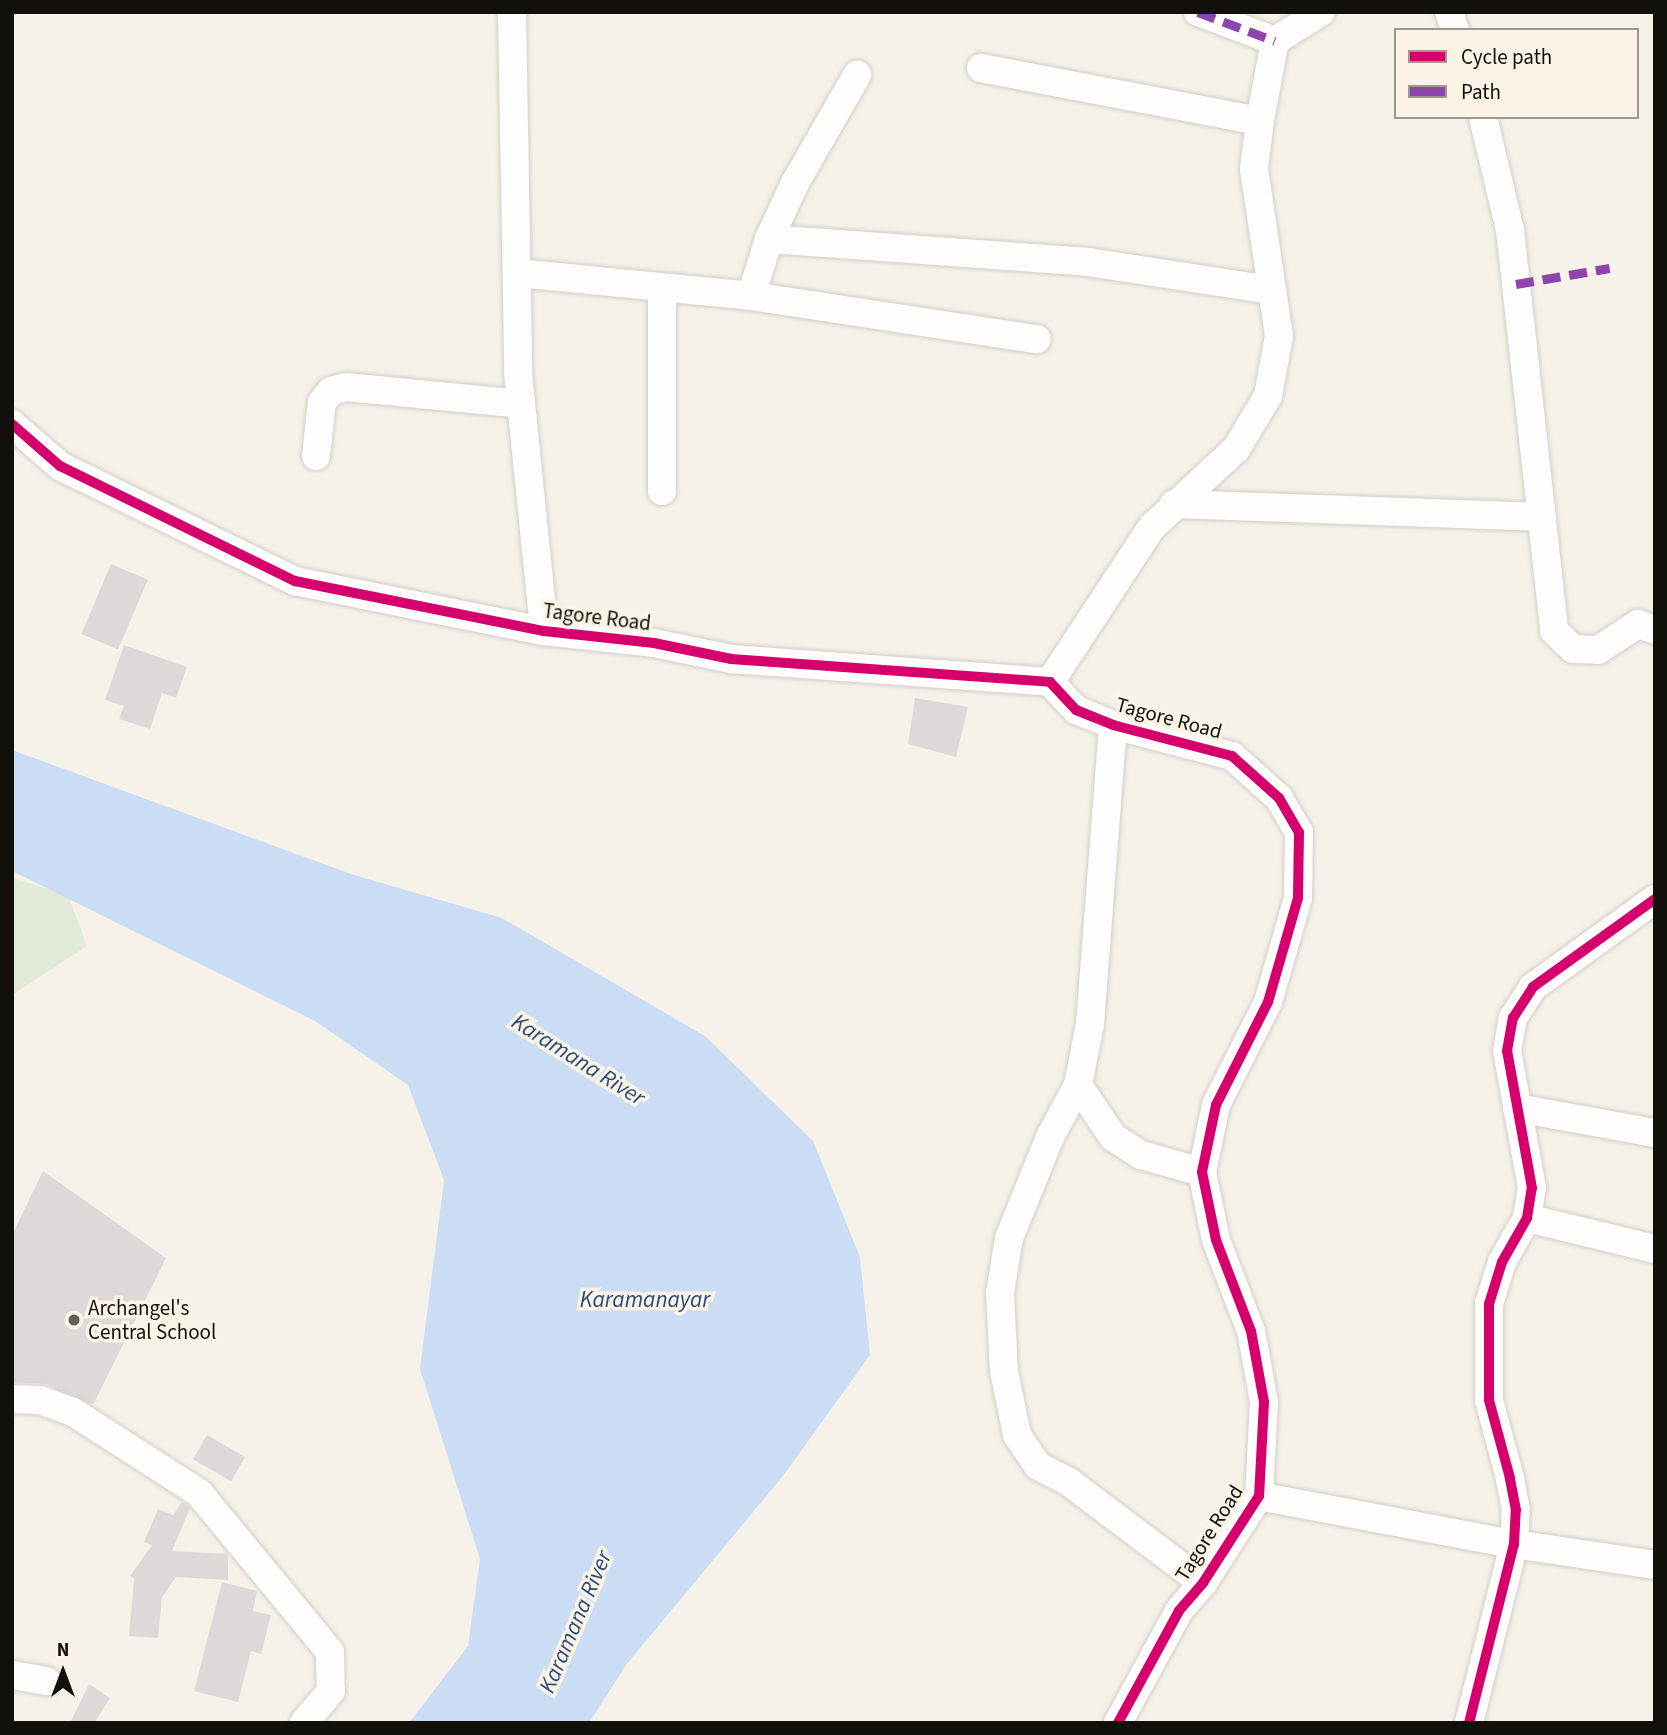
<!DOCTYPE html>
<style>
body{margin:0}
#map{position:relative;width:1667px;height:1735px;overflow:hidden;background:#f6f2ea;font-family:"Source Sans 3",sans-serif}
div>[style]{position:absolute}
.green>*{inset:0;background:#e1ead7}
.water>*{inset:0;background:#cbddf4}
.building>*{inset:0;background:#ded9d8;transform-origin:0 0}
.roads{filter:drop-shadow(0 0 2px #d2cec8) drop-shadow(0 0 2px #d2cec8)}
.minor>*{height:28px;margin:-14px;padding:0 14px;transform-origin:14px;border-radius:14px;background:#fefdfc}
.quiet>*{height:9px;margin-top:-4.5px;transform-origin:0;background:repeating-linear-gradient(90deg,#8e44ad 0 18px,transparent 0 27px)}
.cycleway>*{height:10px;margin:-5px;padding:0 5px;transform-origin:5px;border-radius:5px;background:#d6006c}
.dots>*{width:19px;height:19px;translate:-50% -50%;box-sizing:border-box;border:4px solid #fbf3e5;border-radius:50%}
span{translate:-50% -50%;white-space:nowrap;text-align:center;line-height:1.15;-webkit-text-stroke:7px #fbf3e5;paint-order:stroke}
.street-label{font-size:21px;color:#13100c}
.poi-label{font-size:21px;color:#13100c}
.left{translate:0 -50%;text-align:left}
.water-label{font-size:23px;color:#284b7a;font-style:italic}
.frame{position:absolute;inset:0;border:14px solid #13100c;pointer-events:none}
.legend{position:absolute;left:1394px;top:28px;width:245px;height:91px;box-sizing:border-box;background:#fbf3e5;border:2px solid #9e988e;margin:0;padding:9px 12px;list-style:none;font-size:21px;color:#13100c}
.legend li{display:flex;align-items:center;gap:14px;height:35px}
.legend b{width:35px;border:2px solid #9e988e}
.north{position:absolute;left:28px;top:1637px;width:70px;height:70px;-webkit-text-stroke:5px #fbf3e5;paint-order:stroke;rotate:0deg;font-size:19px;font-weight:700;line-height:28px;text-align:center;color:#13100c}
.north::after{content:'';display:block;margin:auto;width:24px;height:32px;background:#13100c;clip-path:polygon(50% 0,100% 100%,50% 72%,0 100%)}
</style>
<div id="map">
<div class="green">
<i style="clip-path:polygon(12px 878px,68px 895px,87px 946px,12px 995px)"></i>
</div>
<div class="water">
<i style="clip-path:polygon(12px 750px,354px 875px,502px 918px,705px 1036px,813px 1141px,860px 1257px,870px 1355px,783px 1476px,626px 1665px,589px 1723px,409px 1723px,468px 1646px,480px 1559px,420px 1369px,444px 1180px,408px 1085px,315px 1021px,12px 871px)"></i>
</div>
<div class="building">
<i style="left:111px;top:564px;width:40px;height:76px;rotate:23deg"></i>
<i style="clip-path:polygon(124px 645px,187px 667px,176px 698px,162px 693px,150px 729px,119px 719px,124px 706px,105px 700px)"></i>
<i style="clip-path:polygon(915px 698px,968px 707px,956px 757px,908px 744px)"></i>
<i style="clip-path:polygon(43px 1171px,166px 1258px,93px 1405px,46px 1384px,12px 1382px,12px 1235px)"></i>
<i style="left:207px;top:1435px;width:44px;height:28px;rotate:30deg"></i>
<i style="clip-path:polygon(182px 1502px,190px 1508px,172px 1551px,228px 1554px,228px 1580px,176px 1577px,162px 1597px,158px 1638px,129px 1636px,134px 1579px,130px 1576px,152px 1545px,144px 1542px,158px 1509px,173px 1515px)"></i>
<i style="clip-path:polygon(222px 1582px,257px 1591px,253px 1611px,271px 1615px,261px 1654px,251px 1651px,238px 1702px,194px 1691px)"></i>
<i style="clip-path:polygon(89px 1684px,110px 1698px,94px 1723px,70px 1723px)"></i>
</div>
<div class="roads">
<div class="minor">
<i style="left:512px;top:12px;width:361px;rotate:89deg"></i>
<i style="left:518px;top:373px;width:259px;rotate:84.2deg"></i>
<i style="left:1198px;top:12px;width:82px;rotate:20.6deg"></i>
<i style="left:1449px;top:12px;width:19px;rotate:72deg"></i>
<i style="left:981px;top:68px;width:284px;rotate:10.8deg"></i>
<i style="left:1483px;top:117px;width:116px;rotate:76.6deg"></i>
<i style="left:1510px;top:230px;width:403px;rotate:83.7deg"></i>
<i style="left:1554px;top:631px;width:26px;rotate:43deg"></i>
<i style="left:1573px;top:649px;width:25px;rotate:2deg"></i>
<i style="left:1598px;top:650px;width:48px;rotate:-33deg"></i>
<i style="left:1638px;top:624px;width:18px;rotate:19deg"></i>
<i style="left:769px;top:239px;width:320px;rotate:4.1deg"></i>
<i style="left:1088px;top:262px;width:186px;rotate:8.7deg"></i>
<i style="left:518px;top:273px;width:234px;rotate:5.6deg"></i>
<i style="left:751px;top:296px;width:289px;rotate:8.6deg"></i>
<i style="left:751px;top:296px;width:60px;rotate:-72.5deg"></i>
<i style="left:769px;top:239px;width:62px;rotate:-65.1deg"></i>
<i style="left:795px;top:183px;width:125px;rotate:-60.1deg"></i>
<i style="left:12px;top:424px;width:64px;rotate:41.2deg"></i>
<i style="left:60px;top:466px;width:262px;rotate:26.1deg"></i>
<i style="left:295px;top:581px;width:254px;rotate:11.4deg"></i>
<i style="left:544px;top:631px;width:111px;rotate:6.2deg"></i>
<i style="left:654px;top:643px;width:79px;rotate:11.7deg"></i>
<i style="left:731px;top:659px;width:320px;rotate:4.1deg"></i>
<i style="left:1050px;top:682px;width:38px;rotate:47deg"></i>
<i style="left:1076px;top:710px;width:40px;rotate:22deg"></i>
<i style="left:1113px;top:725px;width:123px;rotate:14.6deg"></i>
<i style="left:1232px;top:756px;width:63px;rotate:41.8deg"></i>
<i style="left:1279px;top:798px;width:39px;rotate:60deg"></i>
<i style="left:1299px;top:832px;width:66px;rotate:90.9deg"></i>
<i style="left:1298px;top:898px;width:108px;rotate:106.1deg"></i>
<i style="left:1268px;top:1002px;width:115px;rotate:116.8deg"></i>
<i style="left:1216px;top:1105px;width:68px;rotate:101.8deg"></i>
<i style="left:1202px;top:1172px;width:69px;rotate:78.4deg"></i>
<i style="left:1216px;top:1240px;width:97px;rotate:69deg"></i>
<i style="left:1251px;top:1331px;width:72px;rotate:79.6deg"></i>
<i style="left:1264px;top:1402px;width:94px;rotate:93deg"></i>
<i style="left:1259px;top:1496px;width:103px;rotate:122.8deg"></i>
<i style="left:1203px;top:1583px;width:37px;rotate:131deg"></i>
<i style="left:1179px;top:1611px;width:128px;rotate:118.6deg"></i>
<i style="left:316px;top:456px;width:54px;rotate:-83.7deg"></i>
<i style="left:322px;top:402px;width:14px;rotate:-51deg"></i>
<i style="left:331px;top:391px;width:16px;rotate:-15deg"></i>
<i style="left:346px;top:387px;width:176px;rotate:5.5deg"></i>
<i style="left:662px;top:491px;width:201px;rotate:-90deg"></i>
<i style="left:1174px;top:504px;width:365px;rotate:2deg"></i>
<i style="left:1050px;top:682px;width:186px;rotate:-56.7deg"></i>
<i style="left:1152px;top:527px;width:115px;rotate:-42.9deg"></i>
<i style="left:1236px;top:449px;width:62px;rotate:-58.9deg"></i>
<i style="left:1268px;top:396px;width:61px;rotate:-79.6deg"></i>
<i style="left:1279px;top:336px;width:169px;rotate:-98.5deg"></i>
<i style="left:1254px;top:169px;width:48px;rotate:-82.9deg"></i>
<i style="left:1260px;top:121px;width:81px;rotate:-79.4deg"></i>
<i style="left:1275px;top:41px;width:54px;rotate:-32.2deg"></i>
<i style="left:1113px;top:725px;width:300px;rotate:94.4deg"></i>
<i style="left:1090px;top:1024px;width:62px;rotate:101.1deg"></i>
<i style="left:1078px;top:1085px;width:59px;rotate:118.3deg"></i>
<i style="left:1050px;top:1137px;width:109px;rotate:112.1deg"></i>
<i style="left:1009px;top:1238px;width:56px;rotate:99.3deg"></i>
<i style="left:1000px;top:1293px;width:78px;rotate:87.1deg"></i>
<i style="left:1004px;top:1371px;width:65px;rotate:78.5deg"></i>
<i style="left:1017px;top:1435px;width:37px;rotate:56deg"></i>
<i style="left:1038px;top:1466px;width:35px;rotate:27deg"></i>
<i style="left:1069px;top:1482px;width:168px;rotate:37deg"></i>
<i style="left:1078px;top:1085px;width:63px;rotate:56.1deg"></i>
<i style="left:1113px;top:1137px;width:33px;rotate:33deg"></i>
<i style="left:1141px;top:1155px;width:63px;rotate:15.6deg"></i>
<i style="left:1517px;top:1108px;width:140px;rotate:10.3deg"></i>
<i style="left:1527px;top:1218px;width:132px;rotate:13.6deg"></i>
<i style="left:12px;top:1399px;width:28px;rotate:2deg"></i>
<i style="left:40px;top:1400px;width:35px;rotate:20deg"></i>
<i style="left:73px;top:1412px;width:150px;rotate:32.7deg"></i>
<i style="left:199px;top:1493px;width:206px;rotate:50.5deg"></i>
<i style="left:330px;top:1652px;width:39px;rotate:89deg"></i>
<i style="left:331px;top:1691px;width:42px;rotate:130.2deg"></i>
<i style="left:1259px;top:1496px;width:259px;rotate:10.7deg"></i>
<i style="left:1514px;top:1544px;width:143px;rotate:8.5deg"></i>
<i style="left:12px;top:1675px;width:35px;rotate:10deg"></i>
<i style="left:1469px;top:1723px;width:185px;rotate:-75.9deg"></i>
<i style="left:1514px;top:1544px;width:34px;rotate:-87deg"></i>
<i style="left:1516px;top:1510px;width:33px;rotate:-101deg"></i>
<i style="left:1510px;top:1478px;width:81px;rotate:-105.1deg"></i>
<i style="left:1489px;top:1400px;width:96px;rotate:-90deg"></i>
<i style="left:1489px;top:1304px;width:44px;rotate:-72.8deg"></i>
<i style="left:1502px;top:1262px;width:51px;rotate:-60.4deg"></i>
<i style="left:1527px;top:1218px;width:30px;rotate:-81deg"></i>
<i style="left:1532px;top:1188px;width:139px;rotate:-100.3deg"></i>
<i style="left:1507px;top:1051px;width:34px;rotate:-80deg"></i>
<i style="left:1513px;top:1018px;width:37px;rotate:-57deg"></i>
<i style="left:1533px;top:987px;width:150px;rotate:-35.8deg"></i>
</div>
</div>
<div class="quiet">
<i style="left:1198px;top:12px;width:82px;rotate:20.6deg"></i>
<i style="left:1516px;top:284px;width:95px;rotate:-9.7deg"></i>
</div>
<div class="cycleway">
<i style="left:12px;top:424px;width:64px;rotate:41.2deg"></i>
<i style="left:60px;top:466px;width:262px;rotate:26.1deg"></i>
<i style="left:295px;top:581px;width:254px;rotate:11.4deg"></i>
<i style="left:544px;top:631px;width:111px;rotate:6.2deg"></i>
<i style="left:654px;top:643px;width:79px;rotate:11.7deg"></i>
<i style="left:731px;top:659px;width:320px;rotate:4.1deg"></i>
<i style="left:1050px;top:682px;width:38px;rotate:47deg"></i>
<i style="left:1076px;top:710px;width:40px;rotate:22deg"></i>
<i style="left:1113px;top:725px;width:123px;rotate:14.6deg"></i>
<i style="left:1232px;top:756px;width:63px;rotate:41.8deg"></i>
<i style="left:1279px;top:798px;width:39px;rotate:60deg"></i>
<i style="left:1299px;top:832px;width:66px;rotate:90.9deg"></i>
<i style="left:1298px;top:898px;width:108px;rotate:106.1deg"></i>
<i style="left:1268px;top:1002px;width:115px;rotate:116.8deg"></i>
<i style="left:1216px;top:1105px;width:68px;rotate:101.8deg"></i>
<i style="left:1202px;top:1172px;width:69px;rotate:78.4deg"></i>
<i style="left:1216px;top:1240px;width:97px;rotate:69deg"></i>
<i style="left:1251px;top:1331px;width:72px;rotate:79.6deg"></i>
<i style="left:1264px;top:1402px;width:94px;rotate:93deg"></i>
<i style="left:1259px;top:1496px;width:103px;rotate:122.8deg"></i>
<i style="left:1203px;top:1583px;width:37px;rotate:131deg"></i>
<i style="left:1179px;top:1611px;width:128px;rotate:118.6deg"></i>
<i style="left:1469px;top:1723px;width:185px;rotate:-75.9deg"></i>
<i style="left:1514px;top:1544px;width:34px;rotate:-87deg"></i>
<i style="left:1516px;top:1510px;width:33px;rotate:-101deg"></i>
<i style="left:1510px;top:1478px;width:81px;rotate:-105.1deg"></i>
<i style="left:1489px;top:1400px;width:96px;rotate:-90deg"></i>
<i style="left:1489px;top:1304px;width:44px;rotate:-72.8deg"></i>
<i style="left:1502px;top:1262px;width:51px;rotate:-60.4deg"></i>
<i style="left:1527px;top:1218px;width:30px;rotate:-81deg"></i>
<i style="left:1532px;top:1188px;width:139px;rotate:-100.3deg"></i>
<i style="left:1507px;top:1051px;width:34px;rotate:-80deg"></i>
<i style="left:1513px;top:1018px;width:37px;rotate:-57deg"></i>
<i style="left:1533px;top:987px;width:150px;rotate:-35.8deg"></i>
</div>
<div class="dots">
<i style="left:74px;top:1320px;background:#625f5a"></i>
</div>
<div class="street-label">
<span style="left:597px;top:617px;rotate:7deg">Tagore Road</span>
<span style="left:1169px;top:718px;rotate:15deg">Tagore Road</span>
<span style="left:1209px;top:1533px;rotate:-58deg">Tagore Road</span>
</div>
<div class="poi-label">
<span class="left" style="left:88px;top:1320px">Archangel's<br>Central School</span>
</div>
<div class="water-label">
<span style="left:578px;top:1060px;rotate:32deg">Karamana River</span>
<span style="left:645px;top:1300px">Karamanayar</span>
<span style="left:576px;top:1622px;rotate:-67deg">Karamana River</span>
</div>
<div class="frame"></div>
<ul class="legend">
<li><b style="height:9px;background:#d6006c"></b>Cycle path</li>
<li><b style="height:9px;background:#8e44ad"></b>Path</li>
</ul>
<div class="north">N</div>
</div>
